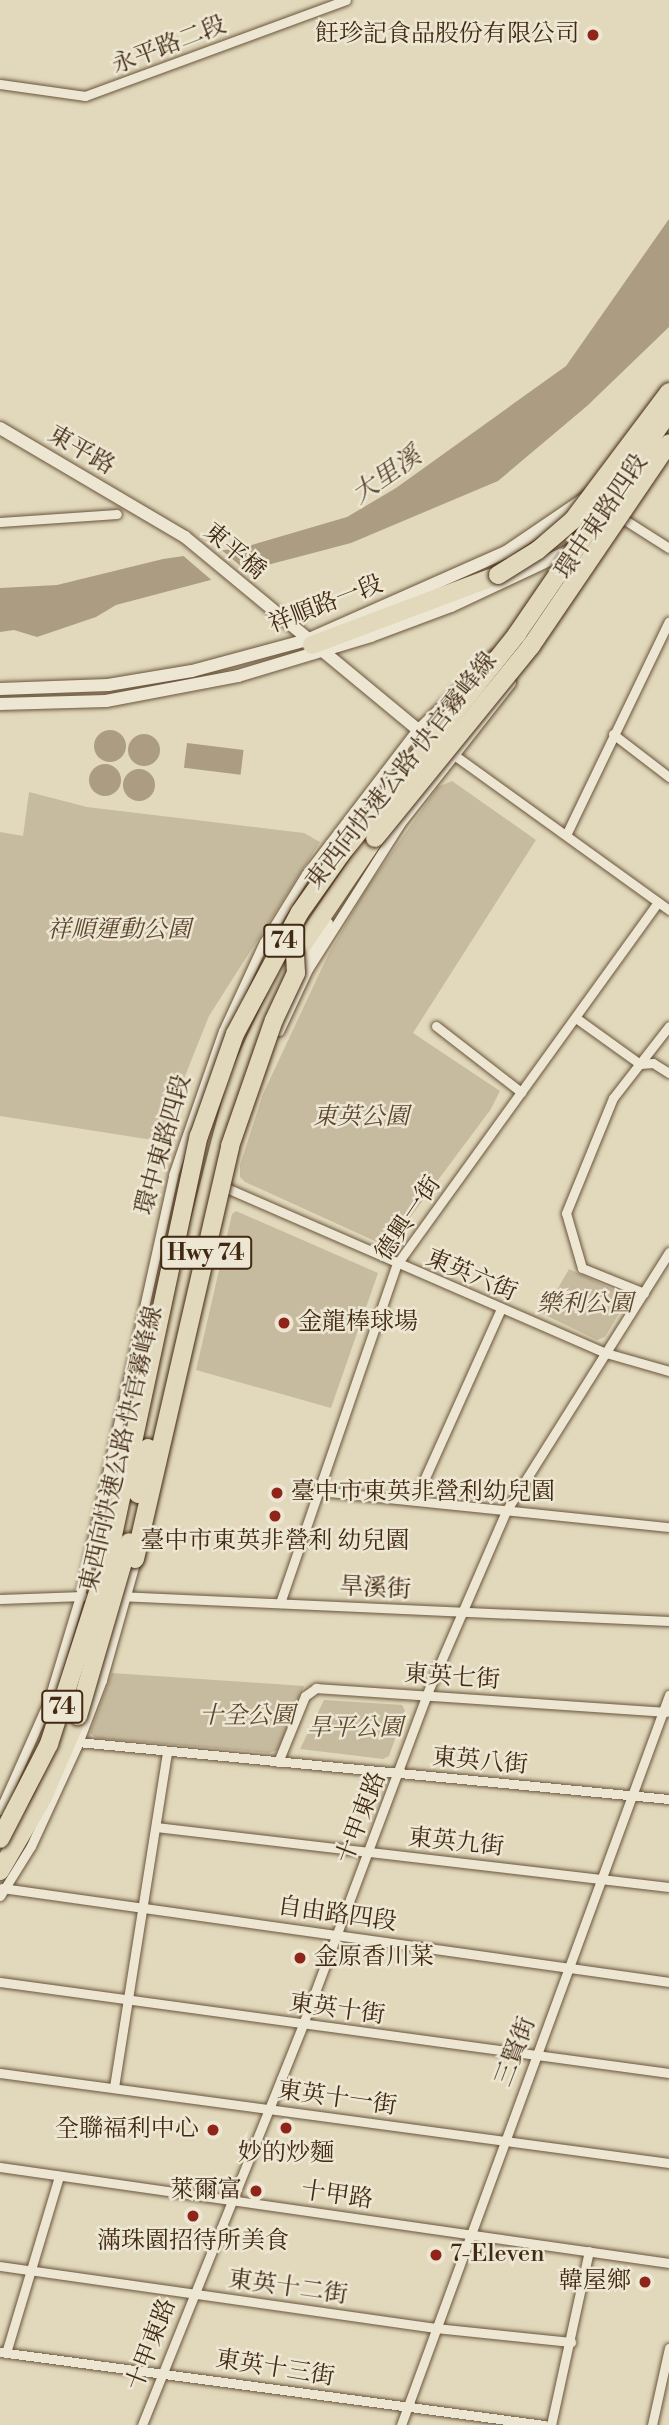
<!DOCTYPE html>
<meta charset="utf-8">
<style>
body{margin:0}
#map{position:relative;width:669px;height:2425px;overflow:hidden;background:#e2d9bc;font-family:"Libre Bodoni","Noto Serif TC",serif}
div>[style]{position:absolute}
.green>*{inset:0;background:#c7bb9f}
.water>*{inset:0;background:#ac9d82;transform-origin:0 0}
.round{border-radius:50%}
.pier>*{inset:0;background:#e2d9bc}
.roads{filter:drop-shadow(0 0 2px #6a553c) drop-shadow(0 0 2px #6a553c)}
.street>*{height:9px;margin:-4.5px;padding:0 4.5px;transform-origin:4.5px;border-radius:4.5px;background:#ece6d3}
.secondary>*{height:12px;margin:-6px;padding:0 6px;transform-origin:6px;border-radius:6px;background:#ece6d3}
.highway>*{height:18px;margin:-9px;padding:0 9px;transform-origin:9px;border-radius:9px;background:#e2d9bc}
.bridges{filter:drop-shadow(0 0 2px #422911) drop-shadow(0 0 2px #422911)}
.highway-bridge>*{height:18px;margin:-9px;padding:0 9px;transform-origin:9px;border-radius:9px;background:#e2d9bc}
.dots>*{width:19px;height:19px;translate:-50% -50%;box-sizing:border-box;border:4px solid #ece6d3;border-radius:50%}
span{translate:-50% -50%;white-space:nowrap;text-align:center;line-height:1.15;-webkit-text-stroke:5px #ece6d3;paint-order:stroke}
.shield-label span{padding:2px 5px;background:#ece6d3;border:2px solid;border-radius:5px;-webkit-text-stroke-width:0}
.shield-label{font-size:23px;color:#422911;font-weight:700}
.poi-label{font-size:24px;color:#422911}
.right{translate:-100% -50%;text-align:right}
.left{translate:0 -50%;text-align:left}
.street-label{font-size:24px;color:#422911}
.park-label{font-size:24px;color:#5d462d;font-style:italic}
.water-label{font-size:26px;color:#5c462d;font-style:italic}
</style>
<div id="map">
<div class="green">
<i style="clip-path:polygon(452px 781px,536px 840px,413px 1033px,500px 1091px,491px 1109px,388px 1247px,245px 1182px,240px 1177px,240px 1165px,263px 1094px,328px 955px,366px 889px,438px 787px)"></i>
<i style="clip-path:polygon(29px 792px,87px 807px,304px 833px,320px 842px,209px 1016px,159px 1141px,0 1116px,0 832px,23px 836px)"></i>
<i style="clip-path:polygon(236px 1211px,378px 1273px,331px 1408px,196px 1370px,232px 1214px)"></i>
<i style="clip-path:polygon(569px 1269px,623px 1294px,626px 1302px,605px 1337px,597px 1340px,543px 1314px)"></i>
<i style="clip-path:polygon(112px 1673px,304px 1686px,278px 1750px,269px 1753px,96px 1738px,90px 1733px)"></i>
<i style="clip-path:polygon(324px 1700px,402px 1705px,405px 1711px,389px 1756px,383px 1759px,300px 1749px)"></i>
</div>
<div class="water">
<i style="clip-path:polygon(669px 219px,669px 327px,587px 406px,498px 481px,351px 543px,116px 605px,96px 617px,37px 637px,14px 630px,0 632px,0 588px,57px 585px,163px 559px,245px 547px,347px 517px,396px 488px,566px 366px)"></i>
<i class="round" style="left:94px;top:730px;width:32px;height:32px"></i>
<i class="round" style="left:128px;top:734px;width:32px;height:32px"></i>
<i style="left:187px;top:743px;width:57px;height:25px;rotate:7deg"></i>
<i class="round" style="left:89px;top:764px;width:32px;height:32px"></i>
<i class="round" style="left:123px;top:769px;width:32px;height:32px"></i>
</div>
<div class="pier">
<i style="clip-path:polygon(218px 547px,249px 573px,215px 583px,180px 553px)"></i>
</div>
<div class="roads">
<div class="street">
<i style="left:0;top:84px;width:86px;rotate:8deg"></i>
<i style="left:85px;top:96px;width:278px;rotate:-20.2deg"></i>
<i style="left:625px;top:520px;width:52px;rotate:32.5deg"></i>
<i style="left:0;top:522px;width:117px;rotate:-3.9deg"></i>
<i style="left:613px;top:734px;width:71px;rotate:37.5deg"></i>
<i style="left:450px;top:752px;width:270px;rotate:35.8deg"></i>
<i style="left:396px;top:829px;width:186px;rotate:-51.8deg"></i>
<i style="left:566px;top:835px;width:237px;rotate:-64.3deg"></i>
<i style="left:304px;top:965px;width:49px;rotate:-60.8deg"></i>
<i style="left:576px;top:1018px;width:79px;rotate:35.7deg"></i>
<i style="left:640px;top:1064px;width:13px;rotate:-4deg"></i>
<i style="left:653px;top:1063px;width:19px;rotate:32deg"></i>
<i style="left:436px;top:1026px;width:108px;rotate:37.8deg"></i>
<i style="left:279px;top:1031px;width:68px;rotate:-64.9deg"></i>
<i style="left:308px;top:969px;width:172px;rotate:-57.6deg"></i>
<i style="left:224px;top:1187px;width:417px;rotate:23.5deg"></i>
<i style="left:606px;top:1353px;width:66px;rotate:15.9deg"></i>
<i style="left:644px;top:1293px;width:67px;rotate:-158deg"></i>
<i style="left:582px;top:1268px;width:57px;rotate:-106.2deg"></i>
<i style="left:566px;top:1213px;width:124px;rotate:-67.8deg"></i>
<i style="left:613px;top:1098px;width:91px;rotate:-52.1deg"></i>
<i style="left:319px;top:1491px;width:352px;rotate:5.9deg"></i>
<i style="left:415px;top:1500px;width:209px;rotate:-65.8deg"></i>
<i style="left:118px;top:1596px;width:552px;rotate:2.6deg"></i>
<i style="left:0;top:1599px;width:83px;rotate:-2.1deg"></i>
<i style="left:280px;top:1603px;width:359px;rotate:-71deg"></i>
<i style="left:397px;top:1264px;width:446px;rotate:-54.2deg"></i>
<i style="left:78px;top:1742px;width:594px;rotate:5.51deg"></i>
<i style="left:278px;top:1762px;width:71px;rotate:-67.8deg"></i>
<i style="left:305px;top:1696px;width:14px;rotate:-36deg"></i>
<i style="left:316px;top:1688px;width:351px;rotate:3.9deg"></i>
<i style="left:0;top:1810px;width:118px;rotate:-66deg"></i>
<i style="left:48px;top:1702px;width:111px;rotate:-73.2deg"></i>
<i style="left:80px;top:1596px;width:431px;rotate:-77.5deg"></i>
<i style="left:173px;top:1175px;width:152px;rotate:-70.9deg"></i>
<i style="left:223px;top:1031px;width:98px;rotate:-65.3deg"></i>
<i style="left:264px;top:942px;width:80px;rotate:-58.3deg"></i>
<i style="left:306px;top:874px;width:183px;rotate:-52.6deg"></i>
<i style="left:417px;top:729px;width:106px;rotate:-44.2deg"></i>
<i style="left:156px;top:1827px;width:516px;rotate:6.67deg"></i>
<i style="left:2px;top:1888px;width:674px;rotate:8.02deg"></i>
<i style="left:0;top:1896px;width:59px;rotate:-58.2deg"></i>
<i style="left:31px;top:1846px;width:110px;rotate:-65.3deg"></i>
<i style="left:77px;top:1746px;width:71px;rotate:-69.3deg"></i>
<i style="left:102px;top:1680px;width:129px;rotate:-74.2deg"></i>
<i style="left:0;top:1982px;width:675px;rotate:7.75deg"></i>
<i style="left:0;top:2073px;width:675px;rotate:7.66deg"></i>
<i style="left:114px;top:2087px;width:338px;rotate:-81deg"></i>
<i style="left:0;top:2167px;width:676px;rotate:8.17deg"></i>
<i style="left:0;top:2266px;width:439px;rotate:8.1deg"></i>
<i style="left:435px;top:2328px;width:137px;rotate:5.9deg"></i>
<i style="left:0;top:2352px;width:549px;rotate:7.64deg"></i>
<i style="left:6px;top:2353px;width:185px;rotate:-73.3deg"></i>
<i style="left:142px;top:2425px;width:432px;rotate:-68.1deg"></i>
<i style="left:303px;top:2024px;width:350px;rotate:-69.4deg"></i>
<i style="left:426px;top:1696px;width:202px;rotate:-66.6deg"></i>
<i style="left:506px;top:1511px;width:306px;rotate:-57.8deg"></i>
<i style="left:401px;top:2425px;width:778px;rotate:-69.84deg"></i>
<i style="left:551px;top:2425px;width:178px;rotate:-77.7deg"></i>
<i style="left:652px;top:2425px;width:79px;rotate:-77.6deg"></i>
</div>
<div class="secondary">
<i style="left:0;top:428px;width:215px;rotate:30.5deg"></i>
<i style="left:185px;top:537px;width:301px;rotate:39.6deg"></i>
<i style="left:0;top:689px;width:108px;rotate:-2.1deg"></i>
<i style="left:108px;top:685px;width:85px;rotate:-9.5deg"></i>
<i style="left:192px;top:671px;width:119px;rotate:-15.1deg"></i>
<i style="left:307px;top:640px;width:218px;rotate:-23.9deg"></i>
<i style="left:506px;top:552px;width:102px;rotate:-34.2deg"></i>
<i style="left:0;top:704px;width:106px;rotate:-1.6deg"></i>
<i style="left:106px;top:701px;width:134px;rotate:-10.7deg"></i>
<i style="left:238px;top:676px;width:139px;rotate:-16.7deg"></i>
<i style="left:371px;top:636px;width:85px;rotate:-20.6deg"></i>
<i style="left:451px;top:606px;width:137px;rotate:-25.1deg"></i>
</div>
<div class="highway">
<i style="left:312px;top:645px;width:199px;rotate:-20.6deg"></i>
<i style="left:148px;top:1448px;width:183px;rotate:-77.7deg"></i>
<i style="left:187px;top:1269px;width:196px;rotate:-75.3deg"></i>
<i style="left:237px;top:1079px;width:132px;rotate:-65deg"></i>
<i style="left:293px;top:959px;width:146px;rotate:-55.9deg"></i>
<i style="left:0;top:1871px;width:86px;rotate:-59.8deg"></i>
<i style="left:43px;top:1797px;width:88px;rotate:-66.6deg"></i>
</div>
</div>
<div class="bridges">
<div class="highway-bridge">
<i style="left:498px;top:575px;width:47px;rotate:-32deg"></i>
<i style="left:538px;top:550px;width:46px;rotate:-40.6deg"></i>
<i style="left:573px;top:520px;width:160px;rotate:-53.1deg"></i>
<i style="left:375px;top:838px;width:247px;rotate:-50.9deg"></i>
<i style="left:531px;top:646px;width:245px;rotate:-55.8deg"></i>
<i style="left:138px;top:1494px;width:47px;rotate:-77.7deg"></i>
<i style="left:135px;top:1559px;width:424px;rotate:-77deg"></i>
<i style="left:230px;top:1146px;width:133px;rotate:-70.8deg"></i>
<i style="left:274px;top:1020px;width:52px;rotate:-64.9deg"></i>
<i style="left:296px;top:973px;width:18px;rotate:-93deg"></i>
<i style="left:78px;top:1716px;width:181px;rotate:-73.7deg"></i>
<i style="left:0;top:1839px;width:107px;rotate:-62.7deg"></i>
<i style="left:49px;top:1744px;width:185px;rotate:-72.1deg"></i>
<i style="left:106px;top:1568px;width:442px;rotate:-77.9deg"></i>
<i style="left:199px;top:1136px;width:108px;rotate:-70.6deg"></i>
<i style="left:235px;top:1034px;width:138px;rotate:-62deg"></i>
<i style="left:300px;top:912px;width:71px;rotate:-54.7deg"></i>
<i style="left:341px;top:854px;width:282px;rotate:-51.3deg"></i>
<i style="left:517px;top:634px;width:269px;rotate:-55.6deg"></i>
</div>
</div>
<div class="dots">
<i style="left:593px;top:35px;background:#8f2418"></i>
<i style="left:284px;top:1323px;background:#8f2418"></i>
<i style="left:277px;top:1493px;background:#8f2418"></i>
<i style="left:275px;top:1516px;background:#8f2418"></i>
<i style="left:300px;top:1958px;background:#8f2418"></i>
<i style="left:286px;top:2128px;background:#8f2418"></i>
<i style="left:213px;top:2130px;background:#8f2418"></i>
<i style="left:256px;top:2191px;background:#8f2418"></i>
<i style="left:193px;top:2216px;background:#8f2418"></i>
<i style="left:436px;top:2255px;background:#8f2418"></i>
<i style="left:645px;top:2282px;background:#8f2418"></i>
</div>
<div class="shield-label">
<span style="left:284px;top:941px">74</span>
<span style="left:206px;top:1253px">Hwy 74</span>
<span style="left:62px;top:1707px">74</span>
</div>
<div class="poi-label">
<span class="right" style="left:579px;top:35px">飪珍記食品股份有限公司</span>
<span class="left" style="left:298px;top:1323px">金龍棒球場</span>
<span class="left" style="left:291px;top:1493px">臺中市東英非營利幼兒園</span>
<span style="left:275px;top:1542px">臺中市東英非營利 幼兒園</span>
<span class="left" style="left:314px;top:1958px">金原香川菜</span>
<span class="right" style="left:199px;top:2130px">全聯福利中心</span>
<span style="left:286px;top:2154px">妙的炒麵</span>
<span class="right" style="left:242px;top:2191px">萊爾富</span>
<span style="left:193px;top:2242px">滿珠園招待所美食</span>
<span class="left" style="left:450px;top:2255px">7-Eleven</span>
<span class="right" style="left:631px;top:2282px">韓屋鄉</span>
</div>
<div class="street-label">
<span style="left:169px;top:46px;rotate:-21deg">永平路二段</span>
<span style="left:81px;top:451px;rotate:30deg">東平路</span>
<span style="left:602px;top:517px;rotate:-56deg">環中東路四段</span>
<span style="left:234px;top:552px;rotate:40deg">東平橋</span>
<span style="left:326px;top:605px;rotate:-21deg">祥順路一段</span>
<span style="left:402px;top:771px;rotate:-52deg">東西向快速公路 快官霧峰線</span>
<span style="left:164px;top:1145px;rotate:-74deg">環中東路四段</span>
<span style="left:409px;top:1219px;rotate:-56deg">德興一街</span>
<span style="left:471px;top:1276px;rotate:23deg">東英六街</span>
<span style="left:122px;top:1449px;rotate:-77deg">東西向快速公路 快官霧峰線</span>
<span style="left:375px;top:1589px;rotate:3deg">旱溪街</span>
<span style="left:452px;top:1678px;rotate:4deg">東英七街</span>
<span style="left:480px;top:1762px;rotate:5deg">東英八街</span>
<span style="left:362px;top:1818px;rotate:-69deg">十甲東路</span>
<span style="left:456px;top:1843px;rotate:6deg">東英九街</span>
<span style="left:337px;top:1915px;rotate:8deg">自由路四段</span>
<span style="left:337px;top:2010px;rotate:8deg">東英十街</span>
<span style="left:516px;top:2052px;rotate:-69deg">三賢街</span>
<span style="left:337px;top:2099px;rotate:8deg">東英十一街</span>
<span style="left:337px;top:2196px;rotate:8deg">十甲路</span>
<span style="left:288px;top:2288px;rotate:8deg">東英十二街</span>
<span style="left:152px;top:2345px;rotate:-69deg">十甲東路</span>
<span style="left:275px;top:2369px;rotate:9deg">東英十三街</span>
</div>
<div class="park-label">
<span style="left:119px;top:931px">祥順運動公園</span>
<span style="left:361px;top:1118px">東英公園</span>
<span style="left:585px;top:1305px">樂利公園</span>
<span style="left:247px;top:1717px">十全公園</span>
<span style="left:355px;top:1729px">旱平公園</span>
</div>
<div class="water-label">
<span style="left:387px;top:476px;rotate:-35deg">大里溪</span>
</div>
</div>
